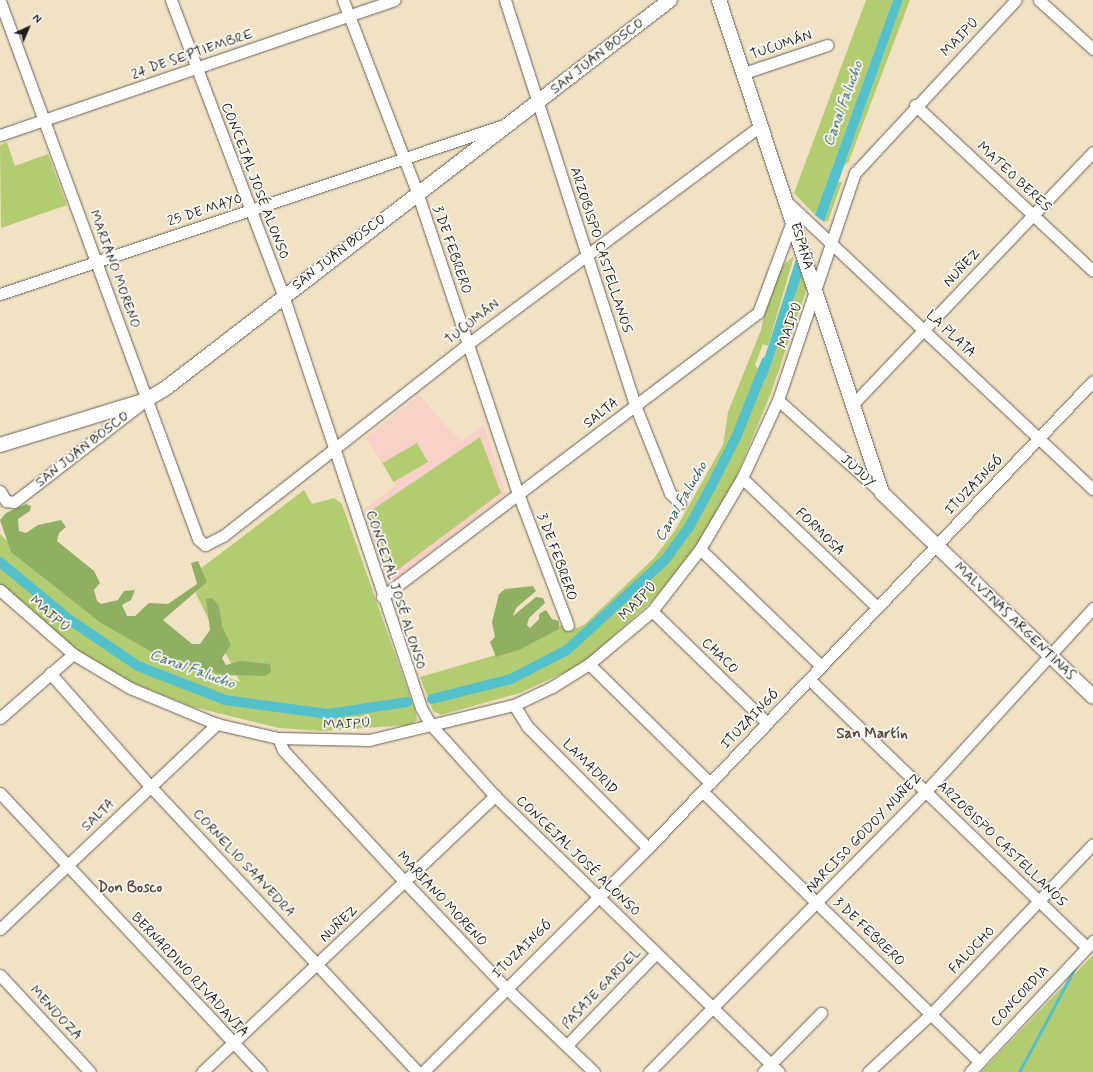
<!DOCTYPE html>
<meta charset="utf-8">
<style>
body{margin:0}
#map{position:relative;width:1093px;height:1072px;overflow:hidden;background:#f2e2c5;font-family:Mynerve,sans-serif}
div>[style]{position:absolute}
.built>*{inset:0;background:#f7d1c8}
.green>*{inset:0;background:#b4cc71;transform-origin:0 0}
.forest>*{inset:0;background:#8fb063}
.water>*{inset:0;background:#54c1ca}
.stream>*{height:3px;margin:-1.5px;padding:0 1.5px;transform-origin:1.5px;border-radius:1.5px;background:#54c1ca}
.canal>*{height:10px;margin:-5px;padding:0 5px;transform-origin:5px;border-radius:5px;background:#54c1ca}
.roads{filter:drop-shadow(0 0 1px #676157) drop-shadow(0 0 1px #676157)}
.minor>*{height:11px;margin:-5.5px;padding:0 5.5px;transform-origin:5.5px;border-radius:5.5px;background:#fff}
.tertiary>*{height:14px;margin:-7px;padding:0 7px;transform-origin:7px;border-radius:7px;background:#fff}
span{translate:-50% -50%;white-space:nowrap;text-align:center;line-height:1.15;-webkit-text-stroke:3.5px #fdfcf7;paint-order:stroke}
.street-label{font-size:14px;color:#1c1c1c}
.water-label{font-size:15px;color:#325e62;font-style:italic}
.neighbourhood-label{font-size:15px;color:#5c4840;font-weight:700}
.north{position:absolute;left:8px;top:8px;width:40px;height:40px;-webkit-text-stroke:3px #fdfcf7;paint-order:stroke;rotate:44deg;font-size:11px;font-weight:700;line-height:16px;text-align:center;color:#1c1c1c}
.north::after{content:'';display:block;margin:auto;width:14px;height:18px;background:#1c1c1c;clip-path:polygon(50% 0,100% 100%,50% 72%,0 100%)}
</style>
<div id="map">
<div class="built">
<i style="clip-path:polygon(419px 395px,461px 442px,484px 425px,506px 495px,392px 582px,387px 581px,364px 510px,396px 485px,366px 438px)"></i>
</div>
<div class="green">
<i style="clip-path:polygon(866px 0,893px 0,815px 215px,794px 193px)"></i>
<i style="clip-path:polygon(903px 0,910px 0,849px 161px,844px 166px)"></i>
<i style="clip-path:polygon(7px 142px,15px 166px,48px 154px,67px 205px,1px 228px,0 145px)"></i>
<i style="clip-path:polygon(838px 182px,842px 182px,828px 221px,824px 222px)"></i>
<i style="clip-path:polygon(794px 256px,768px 346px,763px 344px,755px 365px,766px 379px,802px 275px,807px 288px,771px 393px,728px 497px,688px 562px,650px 603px,581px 665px,520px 693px,441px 715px,433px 711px,420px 677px,506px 652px,556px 625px,577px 628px,585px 624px,654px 558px,674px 532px,723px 445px,728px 412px,761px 330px,768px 294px,776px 271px)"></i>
<i style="clip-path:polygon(480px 437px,501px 493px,392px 574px,369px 512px)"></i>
<i style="left:417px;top:443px;width:22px;height:40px;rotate:60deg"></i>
<i style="clip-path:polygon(304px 490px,312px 504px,334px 498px,342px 504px,416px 713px,417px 720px,410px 725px,322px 731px,279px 728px,193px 707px,131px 682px,62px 642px,0 585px,0 534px,24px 557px,173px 657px,240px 682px,196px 594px,200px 569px)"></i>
<i style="clip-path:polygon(1093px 955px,1093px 1072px,981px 1072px)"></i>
</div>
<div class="forest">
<i style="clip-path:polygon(26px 504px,31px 506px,30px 511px,18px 519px,19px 531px,26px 533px,38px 525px,61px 520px,66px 527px,59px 533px,57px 541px,94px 571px,100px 583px,94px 590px,97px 601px,101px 604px,118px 600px,124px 591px,135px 590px,131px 600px,122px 605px,127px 616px,135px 616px,149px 603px,168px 604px,197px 584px,191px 563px,198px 561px,207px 582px,163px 620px,192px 644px,200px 644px,210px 630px,206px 599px,212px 598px,219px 606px,222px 626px,231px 645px,222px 658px,226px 665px,240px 661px,270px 664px,271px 672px,265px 676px,222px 675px,157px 655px,101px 623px,11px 552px,0 520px,6px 513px)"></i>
<i style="clip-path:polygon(533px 586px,536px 591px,516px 608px,513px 616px,536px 597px,543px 598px,545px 603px,529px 618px,527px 625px,530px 628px,539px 619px,539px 614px,546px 610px,552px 619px,559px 621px,559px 629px,521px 649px,496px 657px,490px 642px,495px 637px,492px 622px,499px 594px,505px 589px)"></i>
</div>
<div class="water">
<i style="clip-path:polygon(893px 0,903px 0,824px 222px,815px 215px)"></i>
<i style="clip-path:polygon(796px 259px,802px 275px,766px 379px,760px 372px)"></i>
</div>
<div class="stream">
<i style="left:1019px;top:1072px;width:123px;rotate:-61.8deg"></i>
</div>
<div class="canal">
<i style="left:0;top:562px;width:91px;rotate:39.6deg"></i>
<i style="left:70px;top:620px;width:82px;rotate:34.1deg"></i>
<i style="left:138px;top:666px;width:93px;rotate:21.3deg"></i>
<i style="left:225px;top:700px;width:104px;rotate:7.7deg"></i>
<i style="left:328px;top:714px;width:80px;rotate:-8.6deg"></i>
<i style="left:432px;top:699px;width:81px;rotate:-14.2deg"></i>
<i style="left:511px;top:679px;width:63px;rotate:-27.4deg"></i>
<i style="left:567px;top:650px;width:133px;rotate:-42.6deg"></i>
<i style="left:665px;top:560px;width:41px;rotate:-54deg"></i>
<i style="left:689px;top:527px;width:50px;rotate:-61.4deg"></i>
<i style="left:713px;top:483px;width:54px;rotate:-63.4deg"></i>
<i style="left:737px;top:435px;width:79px;rotate:-68.3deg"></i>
</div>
<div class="roads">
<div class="minor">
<i style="left:171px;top:0;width:316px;rotate:69.2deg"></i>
<i style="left:283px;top:295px;width:435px;rotate:71.5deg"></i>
<i style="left:421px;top:708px;width:20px;rotate:60deg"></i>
<i style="left:431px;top:725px;width:96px;rotate:48deg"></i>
<i style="left:495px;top:796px;width:396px;rotate:44.2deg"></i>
<i style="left:343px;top:0;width:206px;rotate:68.9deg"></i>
<i style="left:417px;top:192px;width:321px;rotate:71.5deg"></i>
<i style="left:519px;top:496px;width:138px;rotate:69.2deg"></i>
<i style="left:505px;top:0;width:425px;rotate:72.2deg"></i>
<i style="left:635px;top:405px;width:95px;rotate:68.3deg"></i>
<i style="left:670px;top:493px;width:14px;rotate:45deg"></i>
<i style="left:1039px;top:0;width:73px;rotate:42.2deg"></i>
<i style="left:0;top:1px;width:573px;rotate:69.79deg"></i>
<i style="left:198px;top:539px;width:9px;rotate:41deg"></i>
<i style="left:205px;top:545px;width:20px;rotate:-27deg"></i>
<i style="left:223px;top:536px;width:313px;rotate:-38.1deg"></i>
<i style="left:469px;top:343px;width:364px;rotate:-36.7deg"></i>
<i style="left:744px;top:73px;width:88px;rotate:-18.6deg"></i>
<i style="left:915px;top:105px;width:243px;rotate:43deg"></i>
<i style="left:0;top:135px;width:417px;rotate:-18.9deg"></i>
<i style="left:787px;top:202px;width:420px;rotate:43.2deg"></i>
<i style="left:0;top:294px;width:532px;rotate:-18.54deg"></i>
<i style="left:778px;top:400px;width:140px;rotate:41.8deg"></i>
<i style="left:853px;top:404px;width:348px;rotate:-46.4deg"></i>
<i style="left:742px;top:478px;width:187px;rotate:43.7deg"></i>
<i style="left:0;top:491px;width:12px;rotate:59deg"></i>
<i style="left:6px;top:501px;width:8px;rotate:7deg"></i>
<i style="left:14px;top:502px;width:160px;rotate:-37.7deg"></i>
<i style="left:700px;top:549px;width:168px;rotate:44deg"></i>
<i style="left:0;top:590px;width:97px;rotate:41.2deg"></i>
<i style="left:73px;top:654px;width:66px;rotate:30.8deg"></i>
<i style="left:130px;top:688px;width:94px;rotate:22.5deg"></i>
<i style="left:217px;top:724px;width:63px;rotate:12.9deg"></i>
<i style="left:278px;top:738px;width:91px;rotate:1.3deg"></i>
<i style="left:369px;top:740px;width:149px;rotate:-13.6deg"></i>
<i style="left:514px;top:705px;width:42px;rotate:-25.3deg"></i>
<i style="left:552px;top:687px;width:44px;rotate:-31.9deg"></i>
<i style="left:589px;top:664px;width:82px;rotate:-40.1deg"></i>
<i style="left:652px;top:611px;width:78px;rotate:-52.3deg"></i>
<i style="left:700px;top:549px;width:82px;rotate:-59.4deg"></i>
<i style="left:742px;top:478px;width:86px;rotate:-65.2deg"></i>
<i style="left:778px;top:400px;width:240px;rotate:-71.3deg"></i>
<i style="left:855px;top:173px;width:236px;rotate:-47.1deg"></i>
<i style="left:382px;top:597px;width:471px;rotate:-37.1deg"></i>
<i style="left:758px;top:313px;width:100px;rotate:-69.6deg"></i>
<i style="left:652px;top:611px;width:161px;rotate:44.2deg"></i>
<i style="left:589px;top:664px;width:170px;rotate:44.5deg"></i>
<i style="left:50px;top:673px;width:151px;rotate:48.5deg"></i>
<i style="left:150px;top:786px;width:392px;rotate:46.9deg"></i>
<i style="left:809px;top:679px;width:386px;rotate:44deg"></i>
<i style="left:514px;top:705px;width:25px;rotate:58deg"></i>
<i style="left:527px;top:726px;width:172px;rotate:45.2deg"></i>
<i style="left:0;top:718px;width:97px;rotate:-41.2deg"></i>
<i style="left:278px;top:738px;width:13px;rotate:67deg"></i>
<i style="left:283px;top:750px;width:180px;rotate:47.3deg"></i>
<i style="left:405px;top:882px;width:145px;rotate:46.4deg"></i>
<i style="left:505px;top:987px;width:123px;rotate:43.7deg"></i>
<i style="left:702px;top:791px;width:388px;rotate:44.3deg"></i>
<i style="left:0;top:793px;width:382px;rotate:46.9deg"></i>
<i style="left:0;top:929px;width:299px;rotate:-43.4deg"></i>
<i style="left:0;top:975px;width:132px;rotate:47.1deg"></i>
<i style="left:567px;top:1045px;width:128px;rotate:-45.9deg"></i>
<i style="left:202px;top:1072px;width:403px;rotate:-43.3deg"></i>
<i style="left:423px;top:1072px;width:317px;rotate:-44.9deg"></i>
<i style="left:648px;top:848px;width:645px;rotate:-46.38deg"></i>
<i style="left:649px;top:1072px;width:395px;rotate:-45.4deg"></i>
<i style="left:926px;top:791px;width:248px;rotate:-47.6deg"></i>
<i style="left:763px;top:1072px;width:83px;rotate:-45.5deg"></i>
<i style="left:868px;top:1072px;width:87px;rotate:-42.7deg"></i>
<i style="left:932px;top:1013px;width:233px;rotate:-46.4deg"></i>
<i style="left:970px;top:1072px;width:180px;rotate:-46.8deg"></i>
</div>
<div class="tertiary">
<i style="left:719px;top:0;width:519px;rotate:71.7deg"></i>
<i style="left:882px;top:493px;width:293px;rotate:44deg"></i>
<i style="left:0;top:445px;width:153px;rotate:-17.1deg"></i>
<i style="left:146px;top:400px;width:23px;rotate:-31deg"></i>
<i style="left:166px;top:388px;width:636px;rotate:-37.59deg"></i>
</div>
</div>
<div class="street-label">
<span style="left:960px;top:37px;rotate:-46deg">MAIPÚ</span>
<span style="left:781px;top:45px;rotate:-19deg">TUCUMÁN</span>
<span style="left:192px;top:54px;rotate:-19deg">24 DE SEPTIEMBRE</span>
<span style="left:597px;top:56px;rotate:-38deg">SAN JUAN BOSCO</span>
<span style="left:1014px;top:177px;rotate:43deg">MATEO BERES</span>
<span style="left:255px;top:181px;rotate:69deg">CONCEJAL JOSÉ ALONSO</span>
<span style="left:205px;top:210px;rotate:-18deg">25 DE MAYO</span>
<span style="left:802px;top:246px;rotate:73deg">ESPAÑA</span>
<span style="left:452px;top:250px;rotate:71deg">3 DE FEBRERO</span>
<span style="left:601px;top:250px;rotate:72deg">ARZOBISPO CASTELLANOS</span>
<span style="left:339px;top:252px;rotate:-38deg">SAN JUAN BOSCO</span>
<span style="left:962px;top:268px;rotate:-46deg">NUÑEZ</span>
<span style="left:115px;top:269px;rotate:70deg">MARIANO MORENO</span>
<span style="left:472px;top:322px;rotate:-38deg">TUCUMÁN</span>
<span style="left:790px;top:325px;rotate:-70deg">MAIPÚ</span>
<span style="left:951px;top:334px;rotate:43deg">LA PLATA</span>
<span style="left:601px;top:413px;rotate:-38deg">SALTA</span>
<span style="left:82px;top:449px;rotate:-38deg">SAN JUAN BOSCO</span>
<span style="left:858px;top:471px;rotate:42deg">JUJUY</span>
<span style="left:974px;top:485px;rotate:-46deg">ITUZAINGÓ</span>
<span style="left:820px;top:532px;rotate:44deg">FORMOSA</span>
<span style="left:557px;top:557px;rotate:70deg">3 DE FEBRERO</span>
<span style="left:396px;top:590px;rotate:72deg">CONCEJAL JOSÉ ALONSO</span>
<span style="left:638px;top:601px;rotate:-46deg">MAIPÚ</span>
<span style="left:50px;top:614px;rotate:41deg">MAIPÚ</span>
<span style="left:1015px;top:621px;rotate:44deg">MALVINAS ARGENTINAS</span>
<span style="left:720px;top:656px;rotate:44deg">CHACO</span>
<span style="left:750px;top:719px;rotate:-46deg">ITUZAINGÓ</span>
<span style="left:347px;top:724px;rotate:-2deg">MAIPÚ</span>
<span style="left:590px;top:767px;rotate:45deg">LAMADRID</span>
<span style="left:98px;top:815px;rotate:-44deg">SALTA</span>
<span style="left:864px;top:833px;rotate:-46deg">NARCISO GODOY NUÑEZ</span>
<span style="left:1002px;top:844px;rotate:44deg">ARZOBISPO CASTELLANOS</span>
<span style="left:578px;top:856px;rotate:44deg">CONCEJAL JOSÉ ALONSO</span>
<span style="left:244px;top:863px;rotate:47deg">CORNELIO SAAVEDRA</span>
<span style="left:442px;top:899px;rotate:47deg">MARIANO MORENO</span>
<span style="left:339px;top:924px;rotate:-43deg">NUÑEZ</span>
<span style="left:869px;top:932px;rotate:44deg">3 DE FEBRERO</span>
<span style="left:522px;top:949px;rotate:-44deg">ITUZAINGÓ</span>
<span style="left:972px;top:950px;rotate:-46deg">FALUCHO</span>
<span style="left:190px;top:975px;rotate:47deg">BERNARDINO RIVADAVIA</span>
<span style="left:601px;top:988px;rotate:-46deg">PASAJE GARDEL</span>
<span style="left:1020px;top:996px;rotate:-47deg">CONCORDIA</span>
<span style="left:56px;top:1013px;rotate:47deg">MENDOZA</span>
</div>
<div class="water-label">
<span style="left:844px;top:104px;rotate:-70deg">Canal Falucho</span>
<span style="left:682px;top:502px;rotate:-60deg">Canal Falucho</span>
<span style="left:192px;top:670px;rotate:20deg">Canal Falucho</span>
</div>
<div class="neighbourhood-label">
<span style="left:872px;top:735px">San Martín</span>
<span style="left:130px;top:889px">Don Bosco</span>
</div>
<div class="north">N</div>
</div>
